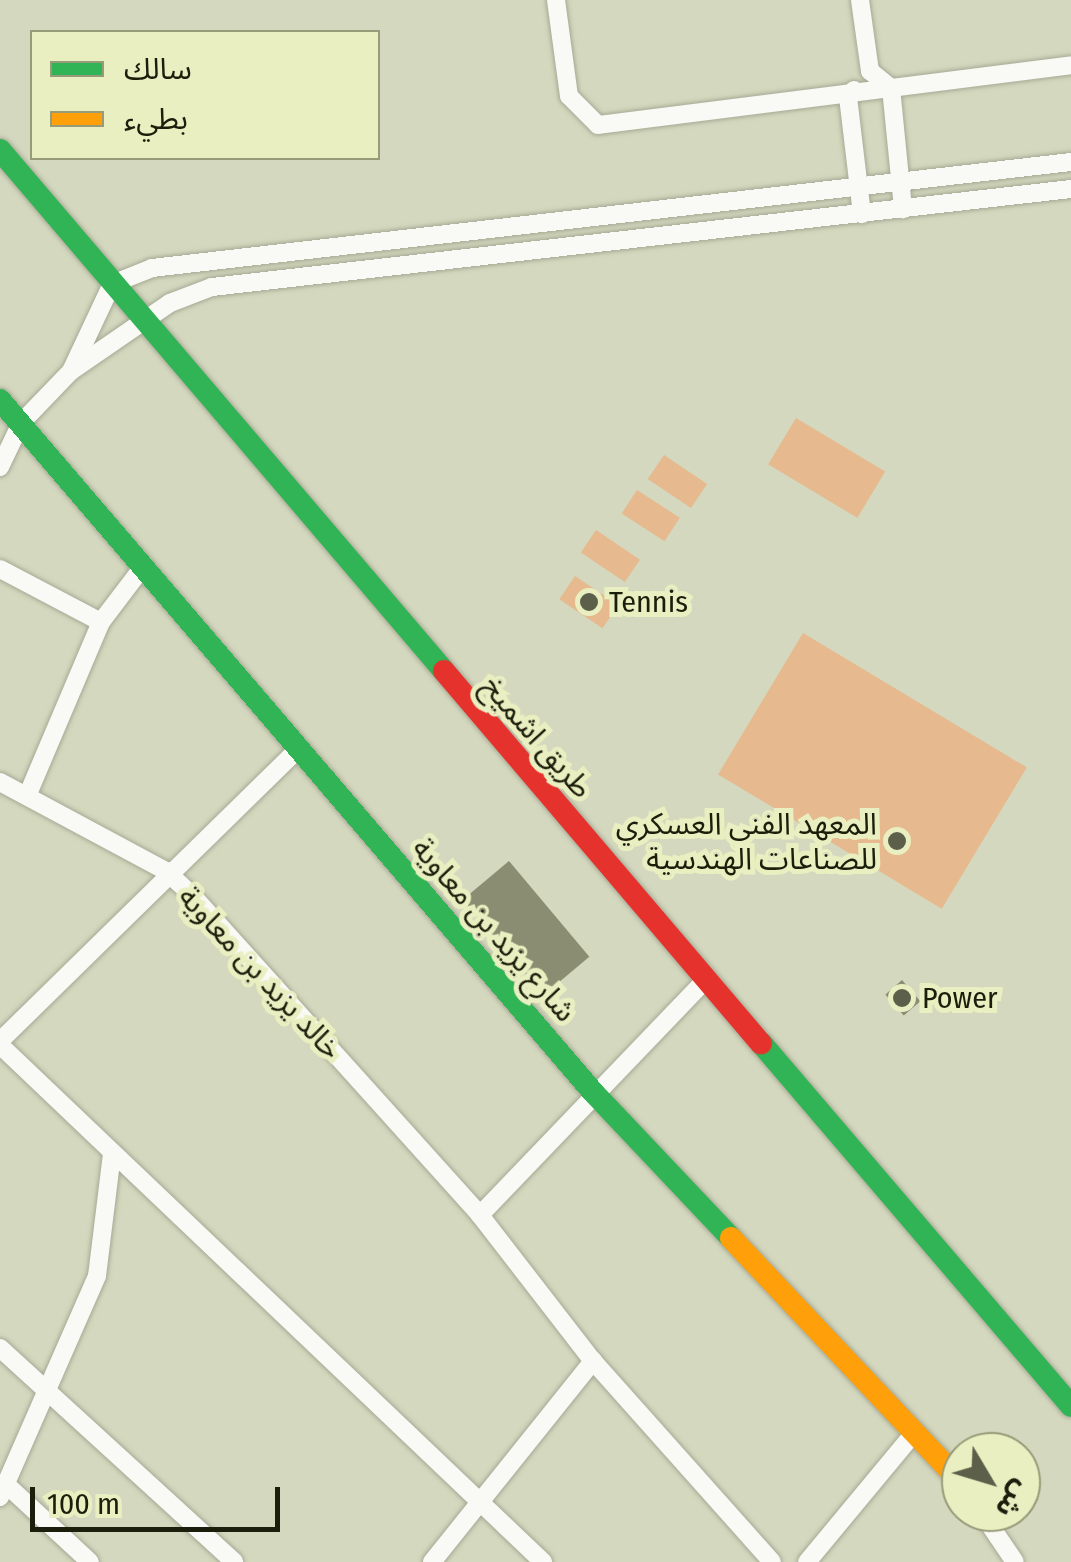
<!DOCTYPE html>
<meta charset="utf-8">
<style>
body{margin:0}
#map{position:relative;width:1071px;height:1562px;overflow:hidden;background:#d4d8be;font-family:"Fira Sans Condensed","Noto Sans Arabic",sans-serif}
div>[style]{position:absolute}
.green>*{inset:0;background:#e6b98e;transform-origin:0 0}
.building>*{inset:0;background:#8a8d71;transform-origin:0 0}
.roads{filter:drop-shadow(0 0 2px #a7a995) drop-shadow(0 0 2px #a7a995)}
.street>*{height:18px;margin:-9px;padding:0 9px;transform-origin:9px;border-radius:9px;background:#f9f9f5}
.fast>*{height:22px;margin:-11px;padding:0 11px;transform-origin:11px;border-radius:11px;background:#30b455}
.slow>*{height:22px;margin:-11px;padding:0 11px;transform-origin:11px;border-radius:11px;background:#ff9f0a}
.jam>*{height:22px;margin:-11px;padding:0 11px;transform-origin:11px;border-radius:11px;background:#e5322d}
.dots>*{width:28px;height:28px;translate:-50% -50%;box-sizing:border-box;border:5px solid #e9efc0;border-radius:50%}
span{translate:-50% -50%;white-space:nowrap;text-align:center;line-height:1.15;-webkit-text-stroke:10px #e9efc0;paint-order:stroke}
.poi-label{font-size:30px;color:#1c1e0c}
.left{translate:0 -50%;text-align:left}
.right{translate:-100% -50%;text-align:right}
.street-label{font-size:30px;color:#1c1e0c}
.legend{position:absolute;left:30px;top:30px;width:350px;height:130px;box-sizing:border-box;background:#e9efc0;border:2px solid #979b78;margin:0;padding:12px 18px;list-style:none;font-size:30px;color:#1c1e0c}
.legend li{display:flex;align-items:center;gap:20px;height:50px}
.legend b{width:50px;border:2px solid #979b78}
.north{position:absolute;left:941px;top:1432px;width:100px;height:100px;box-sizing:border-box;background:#e9efc0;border:2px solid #979b78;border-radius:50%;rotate:128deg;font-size:28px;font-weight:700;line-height:40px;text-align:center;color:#1c1e0c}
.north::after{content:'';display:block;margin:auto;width:35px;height:45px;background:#5c5f4a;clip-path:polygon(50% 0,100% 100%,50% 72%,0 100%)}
.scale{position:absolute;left:30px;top:1487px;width:250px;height:45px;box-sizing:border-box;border:5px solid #1c1e0c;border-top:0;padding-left:12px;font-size:30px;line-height:35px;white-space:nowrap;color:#1c1e0c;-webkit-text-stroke:8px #e9efc0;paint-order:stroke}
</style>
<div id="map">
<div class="green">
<i style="left:796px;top:418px;width:104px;height:54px;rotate:31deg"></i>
<i style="left:664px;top:455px;width:52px;height:29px;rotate:34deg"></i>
<i style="left:637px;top:490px;width:51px;height:28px;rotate:33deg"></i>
<i style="left:596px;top:530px;width:53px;height:27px;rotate:34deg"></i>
<i style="left:575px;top:576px;width:52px;height:28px;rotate:34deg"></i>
<i style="left:803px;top:633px;width:261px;height:165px;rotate:31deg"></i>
</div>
<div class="building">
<i style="left:509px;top:861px;width:125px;height:60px;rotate:50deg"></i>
<i style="left:902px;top:980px;width:28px;height:22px;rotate:49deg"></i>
</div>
<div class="roads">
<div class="street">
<i style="left:556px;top:0;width:97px;rotate:82.3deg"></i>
<i style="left:569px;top:96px;width:41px;rotate:45deg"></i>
<i style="left:598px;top:125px;width:477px;rotate:-7.2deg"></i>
<i style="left:860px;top:0;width:72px;rotate:82deg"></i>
<i style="left:870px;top:71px;width:27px;rotate:39deg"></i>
<i style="left:891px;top:88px;width:122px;rotate:84.3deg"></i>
<i style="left:854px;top:90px;width:9px;rotate:131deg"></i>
<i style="left:848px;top:97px;width:118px;rotate:83.2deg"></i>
<i style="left:71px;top:371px;width:96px;rotate:-64.8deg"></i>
<i style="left:112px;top:284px;width:43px;rotate:-21.8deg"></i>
<i style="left:152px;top:268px;width:925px;rotate:-6.58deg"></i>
<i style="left:0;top:467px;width:49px;rotate:-64.5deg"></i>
<i style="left:21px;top:423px;width:72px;rotate:-46.1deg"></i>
<i style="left:71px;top:371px;width:120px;rotate:-34.5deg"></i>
<i style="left:170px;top:303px;width:45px;rotate:-20.9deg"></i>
<i style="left:212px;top:287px;width:865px;rotate:-6.51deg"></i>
<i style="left:0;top:569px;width:114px;rotate:27.7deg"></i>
<i style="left:0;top:782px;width:188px;rotate:28.2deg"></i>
<i style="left:166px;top:871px;width:35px;rotate:43deg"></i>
<i style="left:192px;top:895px;width:431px;rotate:48deg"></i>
<i style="left:480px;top:1215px;width:185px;rotate:52.3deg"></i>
<i style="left:593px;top:1361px;width:269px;rotate:48.3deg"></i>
<i style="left:28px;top:794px;width:187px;rotate:-67deg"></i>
<i style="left:101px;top:622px;width:68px;rotate:-52.8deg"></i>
<i style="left:0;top:1041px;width:417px;rotate:-44.4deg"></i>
<i style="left:0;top:1045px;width:750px;rotate:43.59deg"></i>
<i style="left:480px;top:1215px;width:325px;rotate:-46.2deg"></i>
<i style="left:0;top:1348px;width:317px;rotate:42.4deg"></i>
<i style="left:9px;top:1487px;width:110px;rotate:42.8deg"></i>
<i style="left:0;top:1497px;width:241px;rotate:-66.3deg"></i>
<i style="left:97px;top:1276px;width:124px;rotate:-83deg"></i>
<i style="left:981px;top:1512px;width:60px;rotate:55.8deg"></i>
<i style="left:432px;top:1562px;width:258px;rotate:-51.3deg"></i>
<i style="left:807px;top:1562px;width:169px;rotate:-50.3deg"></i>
</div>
<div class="fast">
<i style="left:0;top:150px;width:685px;rotate:49.56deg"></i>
<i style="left:0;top:400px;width:911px;rotate:49.41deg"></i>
<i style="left:593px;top:1092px;width:201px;rotate:46.6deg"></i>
<i style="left:761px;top:1043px;width:477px;rotate:49.5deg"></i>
</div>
<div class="slow">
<i style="left:731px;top:1238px;width:335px;rotate:46.7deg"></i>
</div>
<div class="jam">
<i style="left:444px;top:671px;width:489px;rotate:49.6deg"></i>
</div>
</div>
<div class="dots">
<i style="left:589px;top:602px;background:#5c5f4a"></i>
<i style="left:897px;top:841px;background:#5c5f4a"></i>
<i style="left:902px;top:998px;background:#5c5f4a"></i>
</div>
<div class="poi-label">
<span class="left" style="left:609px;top:602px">Tennis</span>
<span class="right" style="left:877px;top:841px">المعهد الفني العسكري<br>للصناعات الهندسية</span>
<span class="left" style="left:922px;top:998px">Power</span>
</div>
<div class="street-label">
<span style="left:537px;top:737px;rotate:49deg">طريق اشميخ</span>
<span style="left:494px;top:930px;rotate:49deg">شارع يزيد بن معاوية</span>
<span style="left:260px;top:973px;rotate:47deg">خالد يزيد بن معاوية</span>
</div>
<ul class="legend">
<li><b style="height:12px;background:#30b455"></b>سالك</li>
<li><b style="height:12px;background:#ff9f0a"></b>بطيء</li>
</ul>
<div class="north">ش</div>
<div class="scale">100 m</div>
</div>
